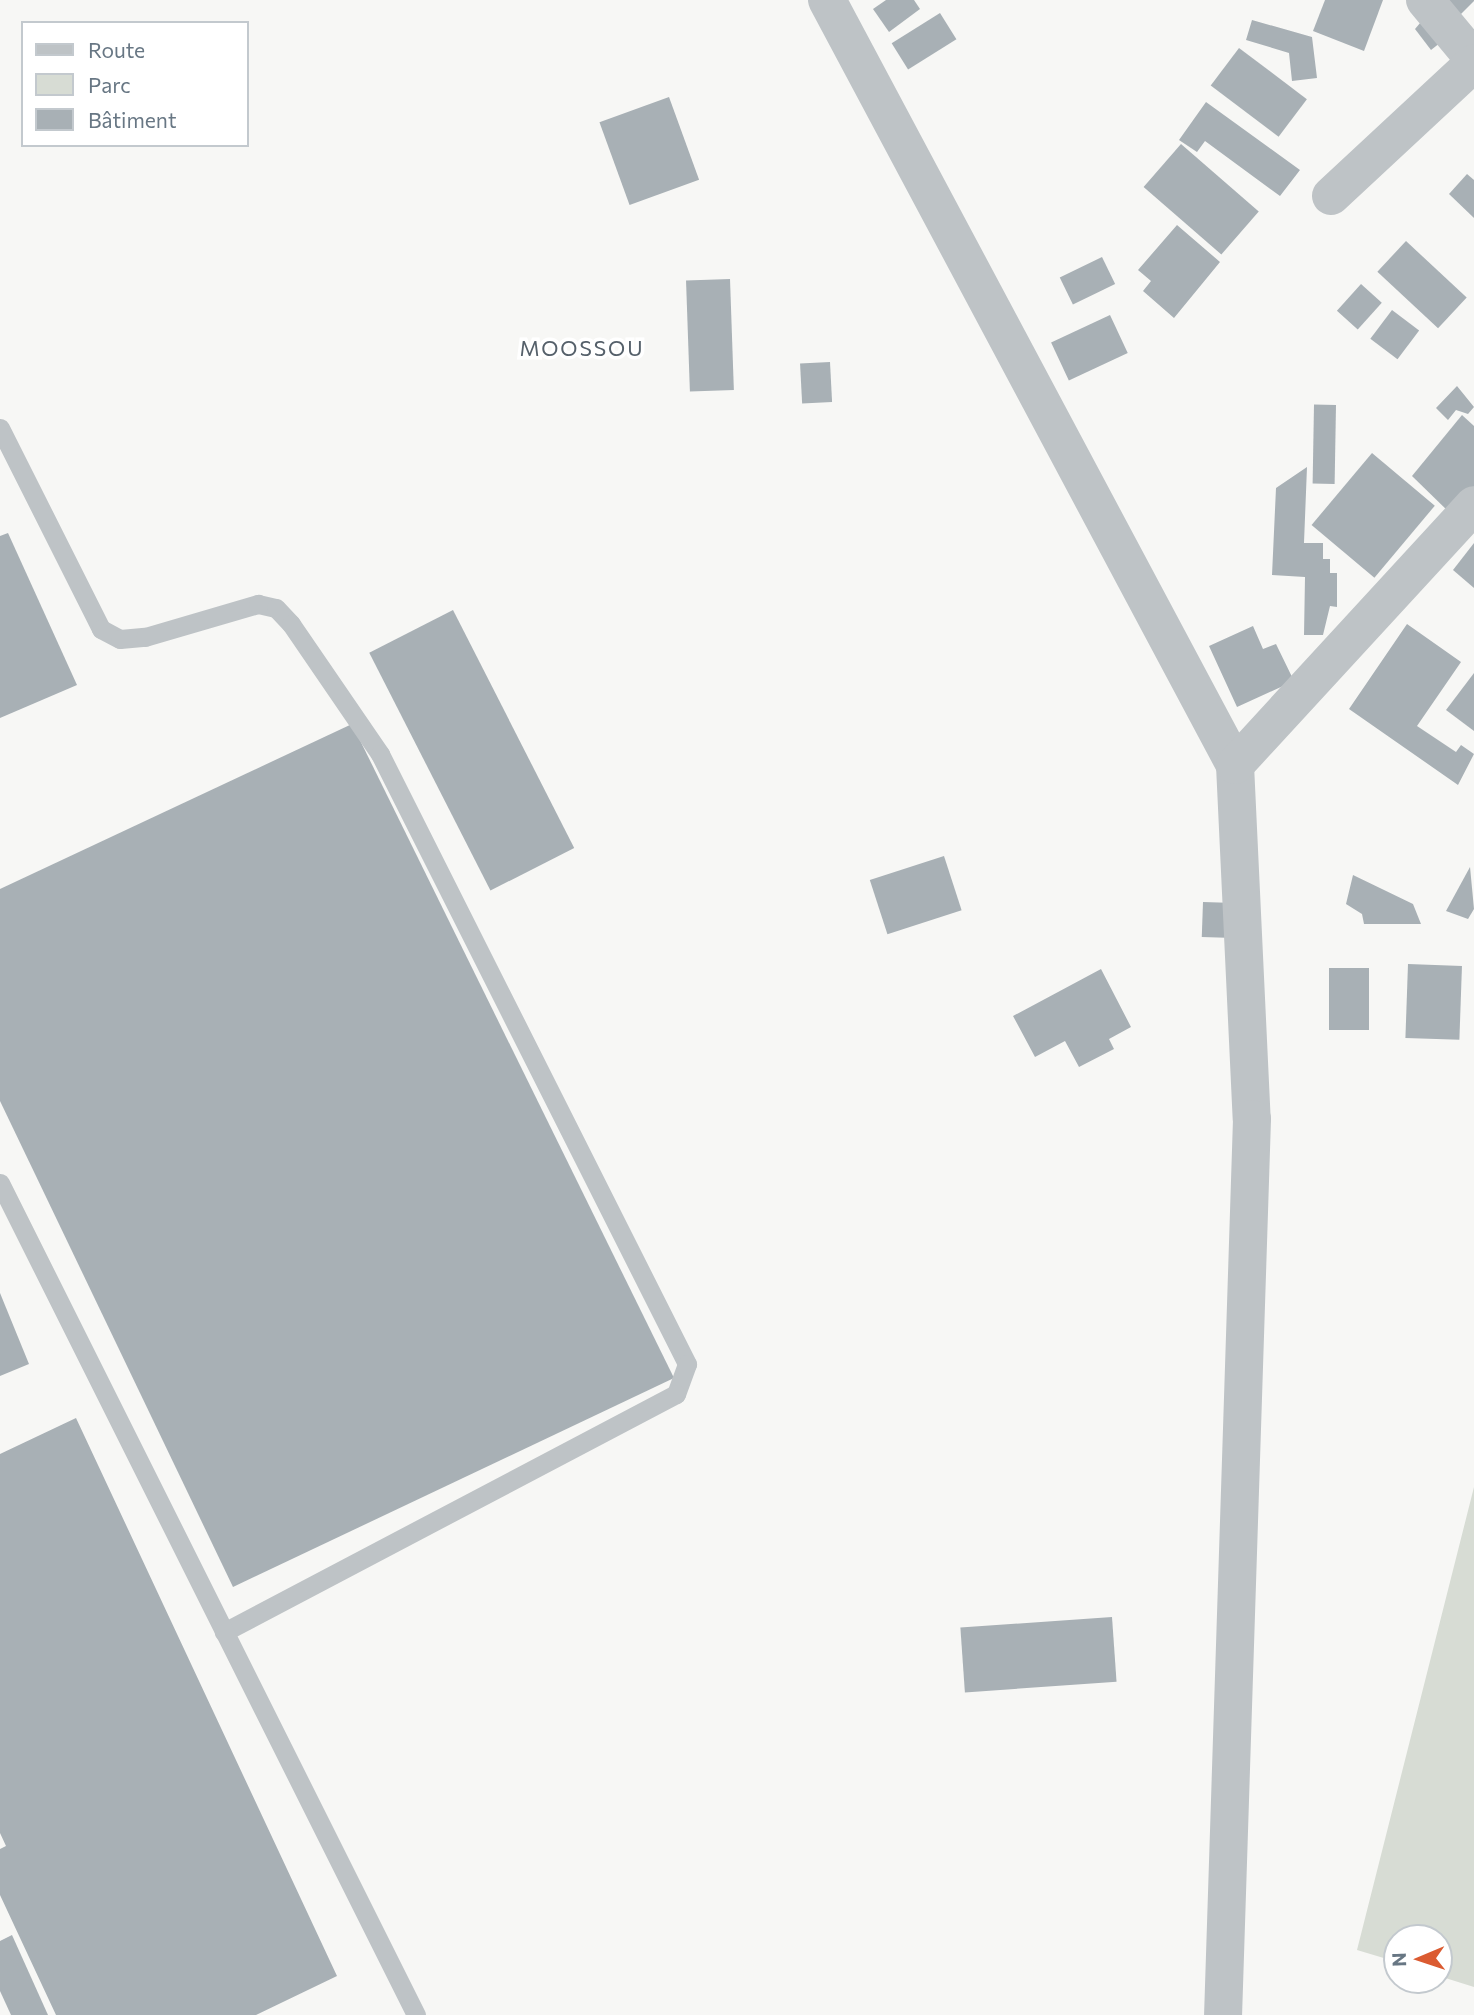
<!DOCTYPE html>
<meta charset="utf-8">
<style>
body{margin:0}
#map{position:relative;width:1474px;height:2015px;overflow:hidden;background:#f7f7f5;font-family:Commissioner,sans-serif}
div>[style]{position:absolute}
.green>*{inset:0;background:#d7dcd4}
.building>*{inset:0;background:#a8b0b5;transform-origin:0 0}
.lane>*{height:19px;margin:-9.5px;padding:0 9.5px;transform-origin:9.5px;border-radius:9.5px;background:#bec3c6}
.street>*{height:38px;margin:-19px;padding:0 19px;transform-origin:19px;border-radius:19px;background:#bec3c6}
span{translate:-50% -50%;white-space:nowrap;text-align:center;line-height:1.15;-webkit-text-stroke:7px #fff;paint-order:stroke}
.neighbourhood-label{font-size:21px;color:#55606a;letter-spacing:2px}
.legend{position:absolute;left:21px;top:21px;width:228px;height:126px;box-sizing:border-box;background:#fff;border:2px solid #c3c9ce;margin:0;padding:9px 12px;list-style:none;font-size:21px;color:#687784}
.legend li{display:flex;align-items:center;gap:14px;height:35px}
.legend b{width:35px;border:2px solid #c3c9ce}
.north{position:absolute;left:1383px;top:1924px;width:70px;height:70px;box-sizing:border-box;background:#fff;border:2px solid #c3c9ce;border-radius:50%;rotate:268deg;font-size:19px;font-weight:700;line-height:28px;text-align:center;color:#687784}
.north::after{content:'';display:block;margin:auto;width:24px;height:32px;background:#db5b31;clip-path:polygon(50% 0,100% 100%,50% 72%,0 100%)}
</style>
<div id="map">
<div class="green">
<i style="clip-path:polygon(1474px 1487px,1474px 1987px,1439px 1976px,1439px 1938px,1397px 1938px,1397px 1962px,1357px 1950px)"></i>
</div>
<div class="building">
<i style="clip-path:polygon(886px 0,914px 0,920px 9px,889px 32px,873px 9px)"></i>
<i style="clip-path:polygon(1325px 0,1383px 0,1364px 51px,1313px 31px)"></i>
<i style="clip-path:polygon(1446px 0,1474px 0,1474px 1px,1460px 15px)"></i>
<i style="left:940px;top:13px;width:31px;height:57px;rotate:58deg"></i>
<i style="clip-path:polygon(1426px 16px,1445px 39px,1431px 50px,1415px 29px)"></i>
<i style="clip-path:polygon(1252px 20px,1312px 37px,1317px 78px,1292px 81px,1289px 53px,1246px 40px)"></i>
<i style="left:1239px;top:48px;width:85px;height:47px;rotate:37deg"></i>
<i style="left:669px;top:97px;width:88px;height:74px;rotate:70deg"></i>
<i style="clip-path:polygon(1206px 102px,1300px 170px,1280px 196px,1205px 141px,1197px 152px,1179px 140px)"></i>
<i style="left:1181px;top:144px;width:103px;height:57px;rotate:41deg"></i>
<i style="clip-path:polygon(1467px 174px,1474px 180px,1474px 218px,1449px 194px)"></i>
<i style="clip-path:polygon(1177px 225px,1220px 262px,1174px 318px,1143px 291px,1151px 281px,1138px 270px)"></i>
<i style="left:1406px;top:241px;width:83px;height:42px;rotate:43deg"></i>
<i style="left:1102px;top:257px;width:30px;height:47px;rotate:64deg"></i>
<i style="left:730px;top:279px;width:111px;height:44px;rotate:88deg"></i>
<i style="left:1361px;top:284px;width:28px;height:36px;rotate:42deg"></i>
<i style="left:1392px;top:310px;width:34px;height:36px;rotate:37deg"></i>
<i style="left:1110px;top:315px;width:42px;height:65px;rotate:65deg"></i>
<i style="left:830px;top:362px;width:40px;height:30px;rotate:87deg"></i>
<i style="clip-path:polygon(1457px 386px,1474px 407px,1468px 414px,1456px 410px,1448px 420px,1436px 408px)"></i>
<i style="left:1336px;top:405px;width:79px;height:22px;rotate:91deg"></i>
<i style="clip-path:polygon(1462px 415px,1474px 426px,1474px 488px,1452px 515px,1412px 476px)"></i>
<i style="left:1372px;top:453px;width:82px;height:94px;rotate:40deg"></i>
<i style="clip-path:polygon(1307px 467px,1304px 543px,1323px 543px,1323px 559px,1330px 559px,1330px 573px,1337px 573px,1337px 607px,1330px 606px,1323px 635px,1304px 635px,1305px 577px,1272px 575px,1276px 488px)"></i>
<i style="clip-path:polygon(8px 533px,77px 685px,0 718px,0 536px)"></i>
<i style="clip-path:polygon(1474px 543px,1474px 588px,1453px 570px)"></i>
<i style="left:453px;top:610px;width:267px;height:94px;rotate:63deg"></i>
<i style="clip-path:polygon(1407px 624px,1461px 662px,1417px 726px,1456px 752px,1461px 745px,1474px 754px,1458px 785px,1349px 709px)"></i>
<i style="clip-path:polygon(1253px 626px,1263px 649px,1276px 644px,1294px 681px,1237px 707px,1209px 646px)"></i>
<i style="clip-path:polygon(1474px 673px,1474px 731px,1446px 710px)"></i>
<i style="clip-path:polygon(352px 724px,674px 1378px,233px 1587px,0 1101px,0 889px)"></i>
<i style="left:944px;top:856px;width:57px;height:78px;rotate:72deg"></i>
<i style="clip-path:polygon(1470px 867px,1474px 909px,1468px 919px,1446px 911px)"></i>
<i style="clip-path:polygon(1353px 875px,1413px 904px,1421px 924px,1364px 924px,1362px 914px,1346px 904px)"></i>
<i style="left:1203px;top:902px;width:24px;height:35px;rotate:2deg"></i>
<i style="left:1408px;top:964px;width:54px;height:74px;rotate:2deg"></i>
<i style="left:1329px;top:968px;width:40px;height:62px"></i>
<i style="clip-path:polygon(1101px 969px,1131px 1027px,1109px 1039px,1114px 1049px,1079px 1067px,1065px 1041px,1035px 1057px,1013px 1016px)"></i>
<i style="clip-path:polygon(0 1293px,29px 1364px,0 1376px)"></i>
<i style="clip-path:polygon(76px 1418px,337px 1976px,256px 2015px,56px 2015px,0 1895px,0 1849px,6px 1846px,0 1833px,0 1454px)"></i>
<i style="left:1112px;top:1617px;width:65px;height:152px;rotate:86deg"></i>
<i style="clip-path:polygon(12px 1935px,48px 2015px,11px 2015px,0 1991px,0 1941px)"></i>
</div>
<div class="lane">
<i style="left:0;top:428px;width:225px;rotate:63.3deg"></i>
<i style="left:101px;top:629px;width:21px;rotate:28deg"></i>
<i style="left:120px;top:639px;width:25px;rotate:-5deg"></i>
<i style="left:145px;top:637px;width:118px;rotate:-16.3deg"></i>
<i style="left:258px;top:604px;width:18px;rotate:13deg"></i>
<i style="left:276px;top:608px;width:22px;rotate:47deg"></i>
<i style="left:291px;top:624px;width:158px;rotate:55.6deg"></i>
<i style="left:380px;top:754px;width:683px;rotate:63.28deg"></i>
<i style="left:687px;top:1364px;width:32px;rotate:110deg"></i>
<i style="left:676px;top:1394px;width:511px;rotate:152.23deg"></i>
<i style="left:0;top:1183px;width:930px;rotate:63.43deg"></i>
</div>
<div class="street">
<i style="left:827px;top:0;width:867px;rotate:61.93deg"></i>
<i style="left:1235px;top:765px;width:354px;rotate:87.3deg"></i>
<i style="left:1252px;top:1119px;width:896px;rotate:91.85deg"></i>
<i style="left:1425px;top:0;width:77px;rotate:50.3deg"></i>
<i style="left:1331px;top:196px;width:195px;rotate:-42.9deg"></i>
<i style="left:1235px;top:765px;width:353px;rotate:-47.4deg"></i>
</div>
<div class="neighbourhood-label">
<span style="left:582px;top:348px">MOOSSOU</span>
</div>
<ul class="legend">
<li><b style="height:9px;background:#bec3c6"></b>Route</li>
<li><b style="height:19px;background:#d7dcd4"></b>Parc</li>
<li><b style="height:19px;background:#a8b0b5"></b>Bâtiment</li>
</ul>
<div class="north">N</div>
</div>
